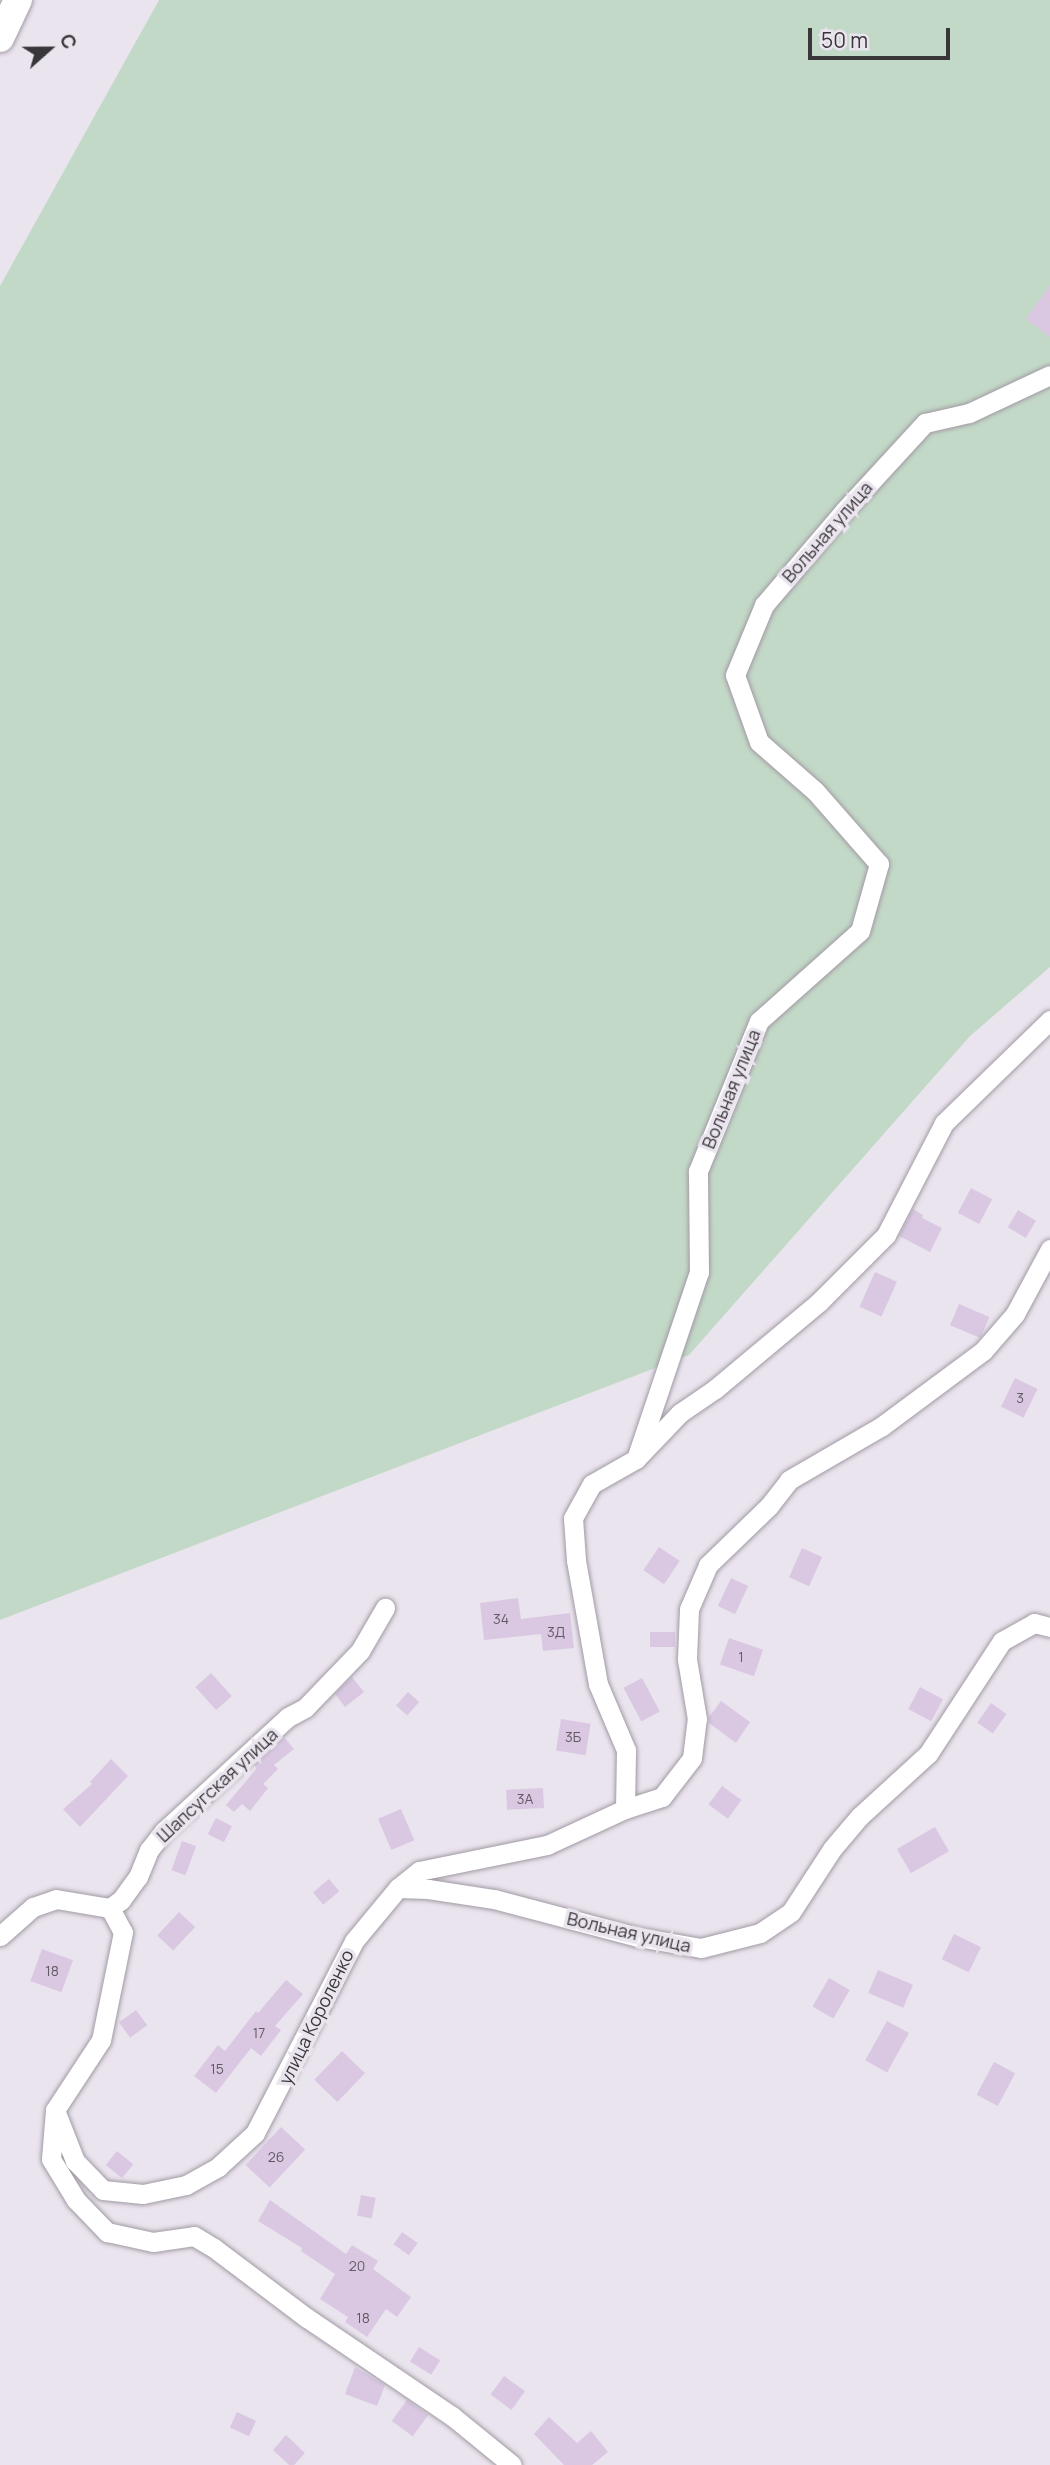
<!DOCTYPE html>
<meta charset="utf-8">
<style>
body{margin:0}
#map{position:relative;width:1050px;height:2465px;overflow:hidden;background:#eae4ee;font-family:Manrope,sans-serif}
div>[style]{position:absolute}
.green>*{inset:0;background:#c3d9c7}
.building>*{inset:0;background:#dac8e3;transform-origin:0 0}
.roads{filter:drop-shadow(0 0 2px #a19aa4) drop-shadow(0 0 2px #a19aa4)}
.minor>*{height:19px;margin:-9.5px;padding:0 9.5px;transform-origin:9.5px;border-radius:9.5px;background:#fff}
.highway>*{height:28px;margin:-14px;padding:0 14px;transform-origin:14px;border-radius:14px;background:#fff}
span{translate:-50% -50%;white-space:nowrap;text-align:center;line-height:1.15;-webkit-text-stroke:7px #eae4ee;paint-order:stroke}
.number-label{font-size:14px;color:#615a64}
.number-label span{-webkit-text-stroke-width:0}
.street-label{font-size:18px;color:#39363a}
.north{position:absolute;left:14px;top:14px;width:70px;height:70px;-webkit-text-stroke:5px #eae4ee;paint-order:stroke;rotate:69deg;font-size:19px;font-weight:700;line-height:28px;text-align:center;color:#39363a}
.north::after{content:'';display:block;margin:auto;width:24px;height:32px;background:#39363a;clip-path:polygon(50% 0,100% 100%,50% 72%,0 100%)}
.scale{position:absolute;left:808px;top:28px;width:142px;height:32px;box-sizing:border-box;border:4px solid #39363a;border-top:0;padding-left:9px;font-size:21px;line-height:24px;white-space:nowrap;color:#39363a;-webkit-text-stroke:5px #eae4ee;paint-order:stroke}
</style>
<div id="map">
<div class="green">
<i style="clip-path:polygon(159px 0,1050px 0,1050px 967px,970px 1036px,689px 1355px,0 1620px,0 286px)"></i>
</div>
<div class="building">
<i style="clip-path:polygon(1050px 285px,1050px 337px,1026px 319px)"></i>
<i style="left:971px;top:1188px;width:24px;height:28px;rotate:28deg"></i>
<i style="clip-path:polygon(913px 1209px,923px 1215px,922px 1218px,942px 1228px,930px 1252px,899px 1236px)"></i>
<i style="left:1018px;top:1210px;width:21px;height:20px;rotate:31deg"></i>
<i style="left:875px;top:1272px;width:24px;height:38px;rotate:24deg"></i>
<i style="left:959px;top:1304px;width:33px;height:23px;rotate:23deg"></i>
<i style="left:1015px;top:1378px;width:25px;height:32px;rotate:26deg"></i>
<i style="left:659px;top:1547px;width:25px;height:28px;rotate:34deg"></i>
<i style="left:802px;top:1548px;width:22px;height:32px;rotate:24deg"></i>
<i style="left:731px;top:1578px;width:19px;height:31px;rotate:25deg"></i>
<i style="clip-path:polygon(518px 1598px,521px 1619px,570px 1613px,574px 1648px,543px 1651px,541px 1634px,484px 1640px,480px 1603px)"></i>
<i style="left:675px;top:1632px;width:15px;height:25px;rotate:90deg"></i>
<i style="left:729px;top:1638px;width:36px;height:28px;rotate:19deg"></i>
<i style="left:211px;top:1673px;width:31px;height:21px;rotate:48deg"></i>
<i style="clip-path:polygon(352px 1677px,364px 1692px,345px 1707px,335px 1694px)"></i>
<i style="left:642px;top:1678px;width:38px;height:21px;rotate:62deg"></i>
<i style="left:920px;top:1687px;width:26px;height:25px;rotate:28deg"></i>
<i style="left:408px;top:1692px;width:15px;height:18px;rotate:42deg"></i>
<i style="clip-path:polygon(721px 1701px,750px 1722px,736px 1743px,709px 1723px,709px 1717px)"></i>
<i style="left:991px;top:1703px;width:19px;height:24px;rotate:35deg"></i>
<i style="left:561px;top:1719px;width:30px;height:32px;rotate:9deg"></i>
<i style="clip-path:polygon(284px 1737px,294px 1749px,274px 1765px,278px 1769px,263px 1784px,268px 1788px,250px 1811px,242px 1804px,234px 1812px,226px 1805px,257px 1768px,254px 1765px)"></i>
<i style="clip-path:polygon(111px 1759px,128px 1776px,80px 1827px,63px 1809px,92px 1784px,90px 1782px)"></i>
<i style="left:722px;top:1786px;width:24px;height:23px;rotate:36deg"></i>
<i style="left:543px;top:1788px;width:20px;height:37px;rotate:87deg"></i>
<i style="left:401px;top:1809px;width:34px;height:25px;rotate:67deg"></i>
<i style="left:216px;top:1818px;width:18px;height:18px;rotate:27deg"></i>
<i style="left:935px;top:1827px;width:28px;height:44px;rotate:60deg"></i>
<i style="left:182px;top:1841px;width:15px;height:31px;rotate:20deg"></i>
<i style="left:329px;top:1879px;width:16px;height:21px;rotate:50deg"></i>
<i style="left:179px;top:1912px;width:22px;height:32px;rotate:43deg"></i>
<i style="left:954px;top:1934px;width:30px;height:28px;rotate:26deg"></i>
<i style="left:42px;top:1949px;width:33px;height:34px;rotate:20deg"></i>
<i style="left:878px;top:1970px;width:38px;height:25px;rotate:23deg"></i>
<i style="left:829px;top:1978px;width:24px;height:33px;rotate:30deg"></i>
<i style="clip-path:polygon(286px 1980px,303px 1994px,275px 2026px,281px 2030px,261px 2056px,251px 2048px,216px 2093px,194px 2076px,218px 2045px,225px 2051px,256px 2011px,258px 2013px)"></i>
<i style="left:136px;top:2010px;width:19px;height:21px;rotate:54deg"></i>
<i style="left:887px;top:2021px;width:25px;height:45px;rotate:29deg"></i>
<i style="left:342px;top:2051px;width:32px;height:40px;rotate:44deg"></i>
<i style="left:994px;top:2062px;width:24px;height:37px;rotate:28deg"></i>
<i style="left:281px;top:2127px;width:33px;height:52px;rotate:43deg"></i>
<i style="left:117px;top:2151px;width:21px;height:18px;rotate:39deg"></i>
<i style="left:361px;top:2195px;width:15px;height:21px;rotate:11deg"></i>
<i style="clip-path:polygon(270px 2200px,346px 2254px,352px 2245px,378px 2261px,373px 2269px,411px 2297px,397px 2317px,386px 2309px,367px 2337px,345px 2322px,348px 2317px,320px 2299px,335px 2274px,301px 2251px,302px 2248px,258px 2221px)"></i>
<i style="left:402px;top:2232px;width:19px;height:15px;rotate:35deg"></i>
<i style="left:419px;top:2347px;width:25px;height:17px;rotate:32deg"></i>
<i style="clip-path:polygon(355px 2367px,385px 2385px,377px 2406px,345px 2394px)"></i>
<i style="left:504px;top:2376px;width:26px;height:23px;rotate:36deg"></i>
<i style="left:407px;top:2400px;width:26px;height:26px;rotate:36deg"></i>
<i style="left:237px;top:2412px;width:21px;height:17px;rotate:25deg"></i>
<i style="clip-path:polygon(549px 2417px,577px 2443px,591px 2431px,608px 2452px,592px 2465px,564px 2465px,534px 2434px)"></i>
<i style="clip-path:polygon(286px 2435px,305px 2453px,294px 2465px,289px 2465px,273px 2450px)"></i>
</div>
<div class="roads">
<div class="minor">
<i style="left:636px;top:1459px;width:197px;rotate:-71.4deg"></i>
<i style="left:699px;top:1272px;width:101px;rotate:-90.6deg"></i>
<i style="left:698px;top:1171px;width:162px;rotate:-67.9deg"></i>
<i style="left:759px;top:1021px;width:135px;rotate:-41.7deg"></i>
<i style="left:860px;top:931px;width:70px;rotate:-74.2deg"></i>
<i style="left:879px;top:864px;width:97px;rotate:-131.2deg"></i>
<i style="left:815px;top:791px;width:74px;rotate:-138.8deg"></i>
<i style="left:759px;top:742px;width:71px;rotate:-109.7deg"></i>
<i style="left:735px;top:675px;width:76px;rotate:-67.5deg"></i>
<i style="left:764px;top:605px;width:123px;rotate:-49.6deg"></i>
<i style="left:844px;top:511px;width:120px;rotate:-47.4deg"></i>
<i style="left:925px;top:423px;width:45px;rotate:-12.8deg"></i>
<i style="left:969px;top:413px;width:89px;rotate:-25.1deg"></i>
<i style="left:625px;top:1809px;width:59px;rotate:-89deg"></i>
<i style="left:626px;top:1750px;width:72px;rotate:-113deg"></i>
<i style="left:598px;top:1684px;width:126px;rotate:-100.1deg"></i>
<i style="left:576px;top:1560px;width:42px;rotate:-94.1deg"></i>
<i style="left:573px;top:1518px;width:39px;rotate:-61deg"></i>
<i style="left:592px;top:1484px;width:51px;rotate:-29.6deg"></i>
<i style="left:636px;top:1459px;width:64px;rotate:-46.3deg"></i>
<i style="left:680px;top:1413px;width:42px;rotate:-34.4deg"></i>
<i style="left:715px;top:1389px;width:136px;rotate:-39.9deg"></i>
<i style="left:819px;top:1302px;width:95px;rotate:-45deg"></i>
<i style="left:886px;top:1235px;width:126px;rotate:-62.6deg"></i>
<i style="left:944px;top:1123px;width:148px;rotate:-44.2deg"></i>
<i style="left:398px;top:1888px;width:30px;rotate:2deg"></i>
<i style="left:428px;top:1889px;width:67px;rotate:8.6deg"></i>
<i style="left:494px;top:1899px;width:149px;rotate:14.8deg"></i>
<i style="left:638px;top:1937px;width:64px;rotate:9.9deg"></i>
<i style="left:701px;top:1948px;width:61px;rotate:-14.3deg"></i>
<i style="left:760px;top:1933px;width:37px;rotate:-34deg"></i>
<i style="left:791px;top:1912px;width:75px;rotate:-56.9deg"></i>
<i style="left:832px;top:1849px;width:43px;rotate:-49.7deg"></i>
<i style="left:860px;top:1816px;width:92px;rotate:-42.4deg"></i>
<i style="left:928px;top:1754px;width:135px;rotate:-56.8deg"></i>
<i style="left:1002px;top:1641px;width:37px;rotate:-29deg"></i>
<i style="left:1034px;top:1623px;width:16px;rotate:14deg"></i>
<i style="left:110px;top:1908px;width:27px;rotate:62deg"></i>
<i style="left:123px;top:1932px;width:110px;rotate:101.5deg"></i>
<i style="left:101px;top:2040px;width:84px;rotate:123.3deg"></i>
<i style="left:55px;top:2110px;width:49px;rotate:94.7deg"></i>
<i style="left:51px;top:2159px;width:48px;rotate:58.6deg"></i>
<i style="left:76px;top:2200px;width:45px;rotate:45.9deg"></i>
<i style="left:107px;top:2232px;width:47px;rotate:12.3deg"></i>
<i style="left:153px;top:2242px;width:41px;rotate:-8.3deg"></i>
<i style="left:194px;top:2236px;width:23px;rotate:31deg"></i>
<i style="left:214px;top:2248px;width:116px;rotate:37deg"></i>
<i style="left:307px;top:2318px;width:175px;rotate:34.1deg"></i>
<i style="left:452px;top:2416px;width:77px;rotate:39.2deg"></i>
<i style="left:0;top:1936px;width:44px;rotate:-41.3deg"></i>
<i style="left:33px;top:1907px;width:24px;rotate:-19deg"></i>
<i style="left:56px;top:1899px;width:55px;rotate:9.5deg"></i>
<i style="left:110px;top:1908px;width:14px;rotate:-36deg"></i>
<i style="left:121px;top:1900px;width:29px;rotate:-54deg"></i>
<i style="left:138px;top:1877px;width:29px;rotate:-68deg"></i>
<i style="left:149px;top:1850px;width:24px;rotate:-52deg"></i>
<i style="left:164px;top:1831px;width:168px;rotate:-42.6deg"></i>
<i style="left:288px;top:1717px;width:19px;rotate:-28deg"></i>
<i style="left:305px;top:1708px;width:79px;rotate:-46deg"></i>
<i style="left:360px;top:1651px;width:50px;rotate:-59.8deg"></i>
<i style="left:55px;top:2110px;width:55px;rotate:68.6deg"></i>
<i style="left:75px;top:2161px;width:40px;rotate:46deg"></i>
<i style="left:103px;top:2190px;width:40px;rotate:5.7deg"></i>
<i style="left:143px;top:2194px;width:44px;rotate:-11.8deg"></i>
<i style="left:186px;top:2185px;width:37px;rotate:-29deg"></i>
<i style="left:218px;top:2167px;width:50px;rotate:-42.6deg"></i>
<i style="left:255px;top:2133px;width:216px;rotate:-62.7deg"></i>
<i style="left:354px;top:1941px;width:69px;rotate:-50.3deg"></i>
<i style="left:398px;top:1888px;width:27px;rotate:-39deg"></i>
<i style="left:419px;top:1871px;width:131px;rotate:-11.5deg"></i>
<i style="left:547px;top:1845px;width:86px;rotate:-24.8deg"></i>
<i style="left:625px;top:1809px;width:39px;rotate:-18deg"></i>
<i style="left:662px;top:1797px;width:49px;rotate:-52.4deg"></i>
<i style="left:692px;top:1758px;width:39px;rotate:-83deg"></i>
<i style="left:697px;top:1719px;width:61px;rotate:-99.5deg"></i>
<i style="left:687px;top:1659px;width:50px;rotate:-87.7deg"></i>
<i style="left:689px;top:1609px;width:48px;rotate:-66.6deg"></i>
<i style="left:708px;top:1565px;width:85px;rotate:-44deg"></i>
<i style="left:769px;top:1506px;width:33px;rotate:-52deg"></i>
<i style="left:789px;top:1480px;width:108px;rotate:-30.1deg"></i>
<i style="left:882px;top:1426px;width:126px;rotate:-36.6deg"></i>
<i style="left:983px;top:1351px;width:49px;rotate:-49.1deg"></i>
<i style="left:1015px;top:1314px;width:74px;rotate:-61.7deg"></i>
</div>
<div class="highway">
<i style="left:0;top:38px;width:42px;rotate:-64.7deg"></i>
</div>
</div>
<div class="number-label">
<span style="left:1020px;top:1398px">3</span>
<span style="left:501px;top:1619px">34</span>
<span style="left:556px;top:1632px">3Д</span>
<span style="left:741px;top:1657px">1</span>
<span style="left:573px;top:1737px">3Б</span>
<span style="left:525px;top:1799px">3А</span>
<span style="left:52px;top:1971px">18</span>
<span style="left:259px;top:2033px">17</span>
<span style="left:217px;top:2069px">15</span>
<span style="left:276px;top:2157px">26</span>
<span style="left:357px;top:2266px">20</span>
<span style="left:363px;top:2318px">18</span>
</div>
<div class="street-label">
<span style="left:827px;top:532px;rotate:-49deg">Вольная улица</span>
<span style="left:731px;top:1089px;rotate:-68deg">Вольная улица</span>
<span style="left:217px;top:1785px;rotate:-43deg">Шапсугская улица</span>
<span style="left:629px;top:1932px;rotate:13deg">Вольная улица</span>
<span style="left:316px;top:2017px;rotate:-64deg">улица Короленко</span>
</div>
<div class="north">С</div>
<div class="scale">50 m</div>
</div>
